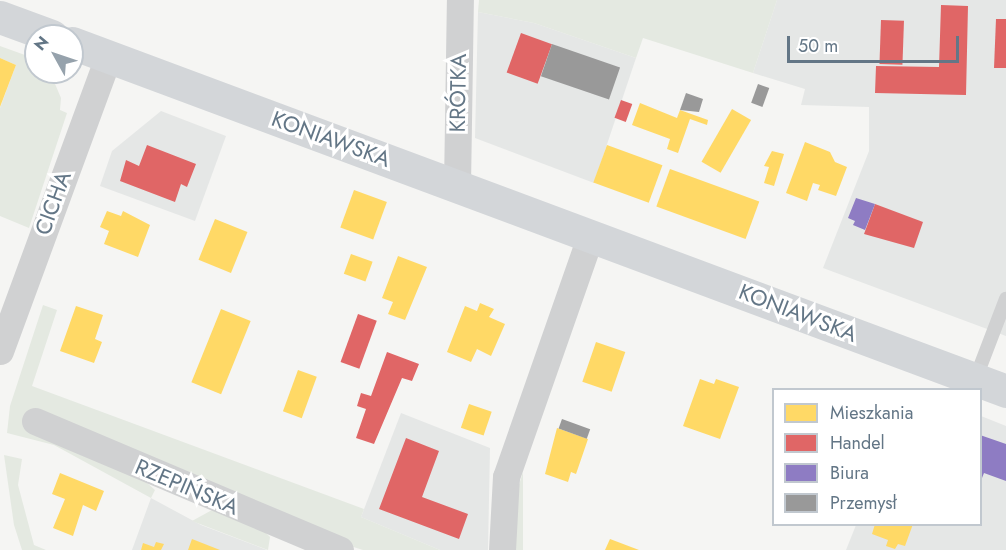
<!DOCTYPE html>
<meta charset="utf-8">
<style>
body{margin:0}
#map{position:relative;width:1006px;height:550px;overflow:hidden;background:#f5f5f3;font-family:Jost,sans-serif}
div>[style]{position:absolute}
.built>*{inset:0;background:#e5e7e6}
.green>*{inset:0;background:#e4e9e1}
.homes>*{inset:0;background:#ffd966;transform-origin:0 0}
.shops>*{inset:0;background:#e06666;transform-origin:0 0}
.offices>*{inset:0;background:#8e7cc3}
.industry>*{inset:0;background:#999;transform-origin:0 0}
.service>*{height:14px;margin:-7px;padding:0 7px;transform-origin:7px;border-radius:7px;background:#d0d1d2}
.minor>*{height:27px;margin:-13.5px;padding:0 13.5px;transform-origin:13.5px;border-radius:13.5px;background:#d0d1d2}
.secondary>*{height:33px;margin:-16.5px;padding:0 16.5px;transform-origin:16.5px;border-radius:16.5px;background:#d3d6d9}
span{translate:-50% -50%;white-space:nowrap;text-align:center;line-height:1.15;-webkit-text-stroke:6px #fff;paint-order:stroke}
.street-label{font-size:22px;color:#637686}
.legend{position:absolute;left:772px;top:388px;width:210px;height:138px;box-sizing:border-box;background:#fff;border:2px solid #c1c8cf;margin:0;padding:8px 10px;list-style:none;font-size:18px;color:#637686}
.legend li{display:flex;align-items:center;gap:12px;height:30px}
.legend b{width:30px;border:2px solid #c1c8cf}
.north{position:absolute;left:24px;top:24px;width:60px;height:60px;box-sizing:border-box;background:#fff;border:2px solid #c1c8cf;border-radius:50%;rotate:310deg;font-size:16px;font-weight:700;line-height:24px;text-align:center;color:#637686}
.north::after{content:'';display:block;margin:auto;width:21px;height:27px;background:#96a2ac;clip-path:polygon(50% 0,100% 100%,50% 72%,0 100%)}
.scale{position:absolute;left:787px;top:36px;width:172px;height:27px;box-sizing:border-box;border:3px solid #637686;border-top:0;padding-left:8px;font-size:18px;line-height:21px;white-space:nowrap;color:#637686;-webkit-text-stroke:4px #fff;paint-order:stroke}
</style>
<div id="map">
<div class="built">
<i style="clip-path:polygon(777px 0,1006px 0,1006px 336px,823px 268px,869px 151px,869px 107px,801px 105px,805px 89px,753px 73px)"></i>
<i style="clip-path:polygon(478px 12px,534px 23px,636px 58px,594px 183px,475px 138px)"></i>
<i style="clip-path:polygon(161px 111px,226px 136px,195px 221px,100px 186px,112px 151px)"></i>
<i style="clip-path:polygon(401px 413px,490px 448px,488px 550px,440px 550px,361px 517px)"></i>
<i style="clip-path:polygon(981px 416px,1006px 426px,1006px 550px,846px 550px,856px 525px,980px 524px)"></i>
<i style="clip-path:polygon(151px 498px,201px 525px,267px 550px,132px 550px)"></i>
</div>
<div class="green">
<i style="clip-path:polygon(479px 0,777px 0,753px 73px,643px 38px,636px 58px,534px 23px,478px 12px)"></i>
<i style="clip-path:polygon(0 46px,36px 59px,36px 72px,50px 72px,61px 98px,60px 110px,67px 113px,29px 228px,0 216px,0 108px,16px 65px,0 58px)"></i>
<i style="clip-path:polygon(43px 305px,57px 310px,32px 386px,364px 509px,361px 517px,440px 550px,363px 550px,145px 481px,155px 490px,151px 498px,54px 445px,7px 433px,10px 406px)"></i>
<i style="clip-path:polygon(4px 455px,22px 459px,18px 485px,34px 545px,46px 550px,22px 550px,14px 525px)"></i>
<i style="clip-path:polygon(523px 472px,523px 550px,512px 550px,517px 491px)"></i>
<i style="clip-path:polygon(212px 510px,258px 525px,270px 537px,268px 550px,192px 521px)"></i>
</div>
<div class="homes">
<i style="clip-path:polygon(0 58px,16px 65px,0 107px)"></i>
<i style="clip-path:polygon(640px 103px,677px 118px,680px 110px,708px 120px,707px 125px,690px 119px,678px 153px,667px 149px,670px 139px,632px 125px)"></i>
<i style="left:732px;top:109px;width:22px;height:61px;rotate:30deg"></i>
<i style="clip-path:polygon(805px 142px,830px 152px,835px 162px,847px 167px,836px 196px,818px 190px,820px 185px,813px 183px,807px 201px,786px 193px)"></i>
<i style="left:607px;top:145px;width:59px;height:40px;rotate:20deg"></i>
<i style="clip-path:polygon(772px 151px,784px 154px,774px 186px,764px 183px,769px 167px,764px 166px)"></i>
<i style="left:670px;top:169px;width:95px;height:40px;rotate:20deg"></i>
<i style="left:354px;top:190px;width:35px;height:40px;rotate:20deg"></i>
<i style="clip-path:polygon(107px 211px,121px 216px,123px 211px,150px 225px,138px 257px,104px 244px,109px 231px,100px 227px)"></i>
<i style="left:215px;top:219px;width:35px;height:44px;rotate:22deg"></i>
<i style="left:351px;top:254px;width:23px;height:21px;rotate:20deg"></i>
<i style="clip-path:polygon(398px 256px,427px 267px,405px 320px,388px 314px,393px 302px,382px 298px)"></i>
<i style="clip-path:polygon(480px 303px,494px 309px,489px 317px,505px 324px,491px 356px,477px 349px,471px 362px,447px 352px,465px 306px,477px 311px)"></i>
<i style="clip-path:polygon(76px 306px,103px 315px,95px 339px,102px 342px,94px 363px,60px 351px)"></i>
<i style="left:221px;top:309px;width:32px;height:79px;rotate:22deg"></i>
<i style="left:596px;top:342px;width:31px;height:42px;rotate:19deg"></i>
<i style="left:298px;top:370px;width:20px;height:44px;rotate:20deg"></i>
<i style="clip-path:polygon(700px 379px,714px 384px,716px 379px,739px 387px,720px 439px,683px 426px)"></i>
<i style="left:469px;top:404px;width:24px;height:25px;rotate:19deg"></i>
<i style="clip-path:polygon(557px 428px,588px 439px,576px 474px,571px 472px,568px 482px,545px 474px)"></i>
<i style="clip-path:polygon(60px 473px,104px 491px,96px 511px,83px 505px,73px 536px,53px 528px,65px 499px,52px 494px)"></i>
<i style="clip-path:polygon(875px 524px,913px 524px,905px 546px,898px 544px,895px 549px,886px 546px,888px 540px,872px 534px)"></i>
<i style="clip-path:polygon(192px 539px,220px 550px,188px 550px)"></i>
<i style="clip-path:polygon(610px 539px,639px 550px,605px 550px)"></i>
<i style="clip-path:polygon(156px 542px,164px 544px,161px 550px,141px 550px,143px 543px,154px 547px)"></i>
</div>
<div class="shops">
<i style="clip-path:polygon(941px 5px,968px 6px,966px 95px,875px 93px,876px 66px,939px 67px)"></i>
<i style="clip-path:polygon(996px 19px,1006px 19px,1006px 68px,994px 68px)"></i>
<i style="left:881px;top:20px;width:23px;height:44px;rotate:2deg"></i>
<i style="left:521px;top:33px;width:33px;height:42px;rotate:20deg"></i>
<i style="left:621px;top:100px;width:12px;height:19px;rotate:20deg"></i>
<i style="clip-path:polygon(147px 145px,196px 164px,187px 187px,181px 184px,175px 202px,120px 181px,126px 160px,139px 166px)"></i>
<i style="clip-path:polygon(875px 204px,923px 222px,914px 248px,864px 234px)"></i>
<i style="left:358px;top:314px;width:20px;height:51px;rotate:20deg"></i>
<i style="clip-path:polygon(387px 352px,419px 364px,412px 381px,402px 378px,374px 444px,356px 438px,366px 409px,357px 406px,361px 393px,371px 396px)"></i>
<i style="clip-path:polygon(406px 438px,439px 451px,422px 497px,468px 514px,459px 539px,379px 509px)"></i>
</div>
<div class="offices">
<i style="clip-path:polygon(856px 198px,875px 204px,865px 230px,853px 225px,855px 221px,848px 218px)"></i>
<i style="clip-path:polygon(980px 435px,1006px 444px,1006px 481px,984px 473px,980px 483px)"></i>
</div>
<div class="industry">
<i style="left:552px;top:44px;width:72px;height:34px;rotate:19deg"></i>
<i style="left:758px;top:84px;width:12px;height:20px;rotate:20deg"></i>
<i style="clip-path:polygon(686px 93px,703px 99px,699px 112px,680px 110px)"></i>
<i style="left:562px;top:419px;width:30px;height:10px;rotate:20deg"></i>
</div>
<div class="service">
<i style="left:975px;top:380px;width:87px;rotate:-69.1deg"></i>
</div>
<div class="minor">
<i style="left:457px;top:185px;width:185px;rotate:-89.1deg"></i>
<i style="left:0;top:351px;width:313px;rotate:-69.8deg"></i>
<i style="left:35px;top:421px;width:331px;rotate:22.9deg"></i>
<i style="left:502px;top:550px;width:73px;rotate:-86.9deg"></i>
<i style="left:506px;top:477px;width:254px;rotate:-70.7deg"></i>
</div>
<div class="secondary">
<i style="left:0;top:17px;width:55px;rotate:20.1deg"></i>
<i style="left:72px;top:43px;width:997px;rotate:20.43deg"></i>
</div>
<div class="street-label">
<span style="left:458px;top:93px;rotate:-89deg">KRÓTKA</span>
<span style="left:331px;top:139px;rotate:20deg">KONIAWSKA</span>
<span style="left:53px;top:203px;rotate:-70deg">CICHA</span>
<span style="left:798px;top:313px;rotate:21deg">KONIAWSKA</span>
<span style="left:187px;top:487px;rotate:23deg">RZEPIŃSKA</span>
</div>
<ul class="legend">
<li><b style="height:16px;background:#ffd966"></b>Mieszkania</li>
<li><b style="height:16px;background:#e06666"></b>Handel</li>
<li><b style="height:16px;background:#8e7cc3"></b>Biura</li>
<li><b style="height:16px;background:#999"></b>Przemysł</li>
</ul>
<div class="north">N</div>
<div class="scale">50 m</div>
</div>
